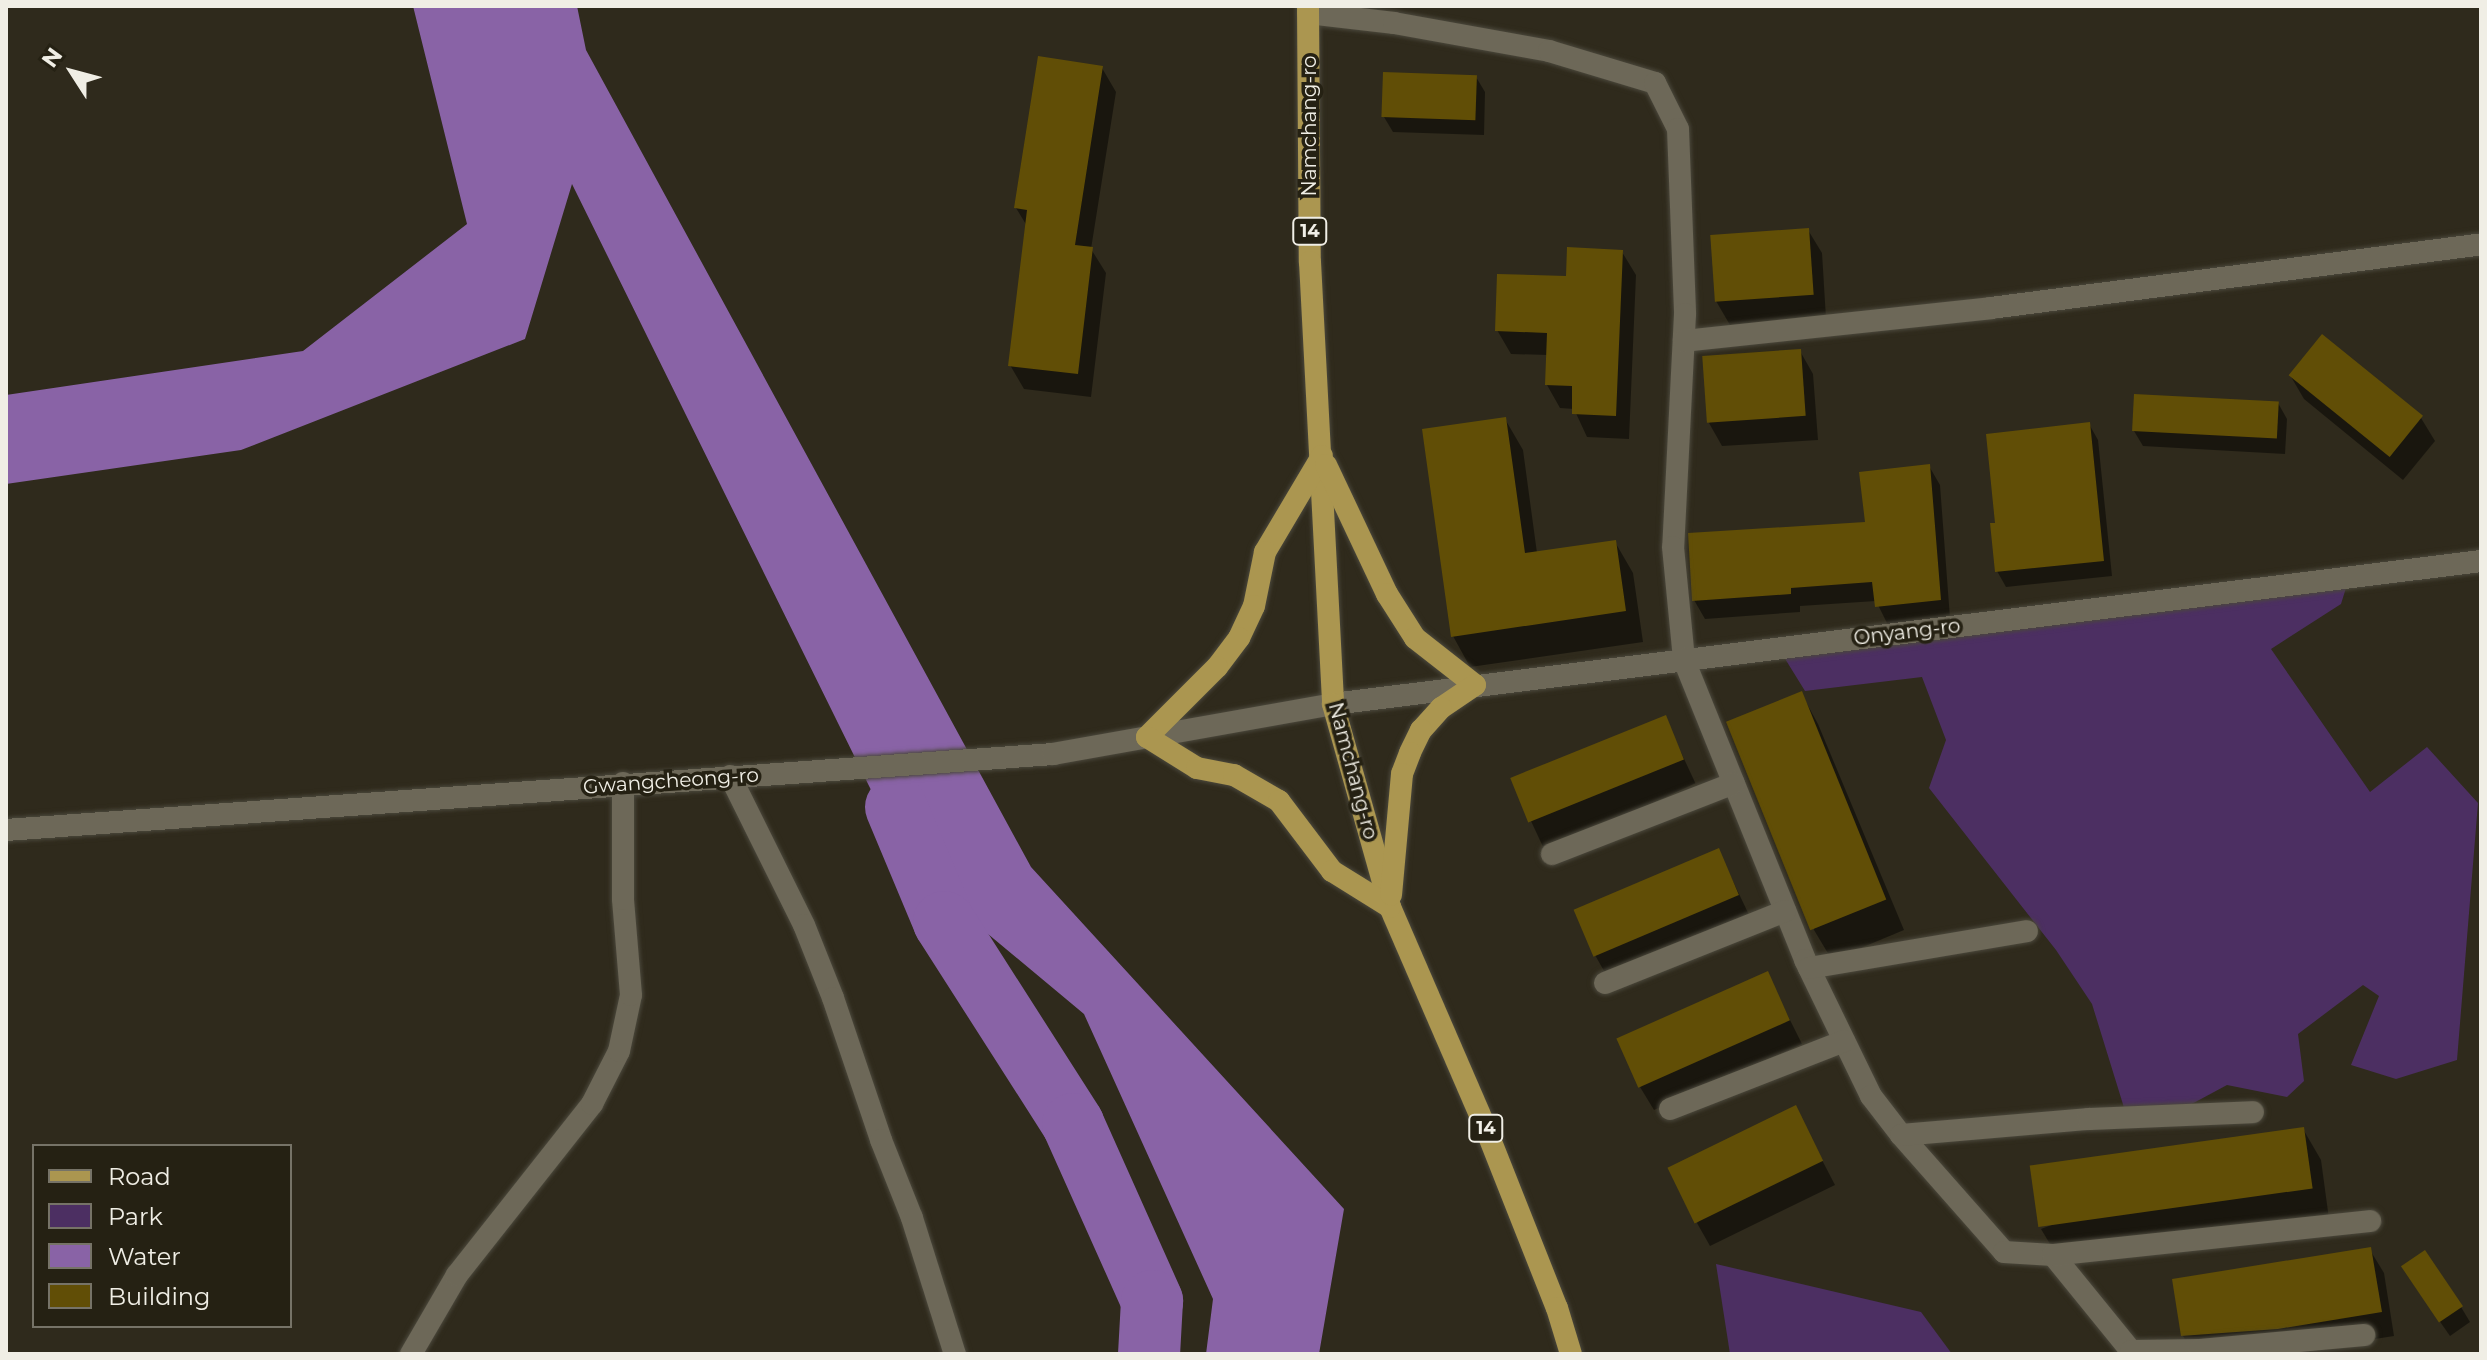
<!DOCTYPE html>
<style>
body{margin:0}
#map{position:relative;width:2487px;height:1360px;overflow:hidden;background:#2f2a1c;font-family:Montserrat,sans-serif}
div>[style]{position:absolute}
.green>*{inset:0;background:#4c2f62}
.water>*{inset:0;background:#8963a6}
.shadow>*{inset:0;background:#0007;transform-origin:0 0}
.river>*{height:62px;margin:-31px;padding:0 31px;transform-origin:31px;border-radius:31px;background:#8963a6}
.building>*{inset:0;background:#614e06;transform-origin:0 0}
.roads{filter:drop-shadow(0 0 2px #4b483c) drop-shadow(0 0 2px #4b483c)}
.minor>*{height:22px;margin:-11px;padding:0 11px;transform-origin:11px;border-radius:11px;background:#6d6858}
.secondary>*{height:22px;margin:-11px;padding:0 11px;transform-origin:11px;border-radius:11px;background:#6d6858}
.primary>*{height:22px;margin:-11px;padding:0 11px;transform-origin:11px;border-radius:11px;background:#ab9650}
span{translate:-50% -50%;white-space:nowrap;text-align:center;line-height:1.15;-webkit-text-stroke:7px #252113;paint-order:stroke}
.shield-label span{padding:2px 6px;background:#252113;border:2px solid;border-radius:6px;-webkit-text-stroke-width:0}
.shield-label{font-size:18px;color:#f0eee5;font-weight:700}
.street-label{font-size:20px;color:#f0eee5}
.frame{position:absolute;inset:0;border:8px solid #f0eee5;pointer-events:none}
.legend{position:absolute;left:32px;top:1144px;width:260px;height:184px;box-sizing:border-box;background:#252113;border:2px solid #767367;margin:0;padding:10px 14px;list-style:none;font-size:24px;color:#f0eee5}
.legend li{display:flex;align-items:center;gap:16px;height:40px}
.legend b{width:40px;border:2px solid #767367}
.north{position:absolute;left:32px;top:32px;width:80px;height:80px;-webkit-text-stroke:6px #252113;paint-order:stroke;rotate:306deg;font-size:22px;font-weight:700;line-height:32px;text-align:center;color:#f0eee5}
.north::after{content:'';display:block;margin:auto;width:28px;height:36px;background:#f0eee5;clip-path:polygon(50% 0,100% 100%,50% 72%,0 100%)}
</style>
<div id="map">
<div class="green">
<i style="clip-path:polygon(2350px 575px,2341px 604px,2271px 649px,2370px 792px,2427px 747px,2478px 803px,2457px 1060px,2396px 1079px,2351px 1065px,2379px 996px,2363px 985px,2298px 1034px,2304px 1081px,2287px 1097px,2227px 1085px,2162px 1120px,2126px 1114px,2092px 1004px,2056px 950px,1929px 788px,1946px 740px,1922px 677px,1805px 691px,1779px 649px)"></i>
<i style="clip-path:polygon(1716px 1264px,1921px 1312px,1952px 1354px,1730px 1354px)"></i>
</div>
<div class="water">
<i style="clip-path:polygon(413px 6px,577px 6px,586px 50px,1031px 867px,1344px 1209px,1319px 1354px,1206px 1354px,1213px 1299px,1084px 1014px,910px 869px,572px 184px,525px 339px,241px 450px,6px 484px,6px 395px,303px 351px,467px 224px)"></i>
</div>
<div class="shadow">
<i style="clip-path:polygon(1102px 68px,1116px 92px,1091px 249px,1106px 273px,1091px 397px,1024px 389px,1010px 365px,1027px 226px,1016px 208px)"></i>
<i style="clip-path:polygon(1476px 77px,1485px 92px,1484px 135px,1393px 132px,1384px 117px)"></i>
<i style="clip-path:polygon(1808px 230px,1822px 253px,1826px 318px,1730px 325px,1716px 301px)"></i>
<i style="clip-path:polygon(1622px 252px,1636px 275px,1629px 439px,1587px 437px,1574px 409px,1560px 408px,1547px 385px,1548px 355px,1511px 354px,1497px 330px,1568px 278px)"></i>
<i style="clip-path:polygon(1800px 351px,1813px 374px,1818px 440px,1722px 446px,1709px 423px)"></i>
<i style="clip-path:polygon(2290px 375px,2421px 418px,2435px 441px,2403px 480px,2304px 399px)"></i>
<i style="clip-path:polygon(2278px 403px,2287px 419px,2285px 454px,2143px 446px,2134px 431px)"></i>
<i style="clip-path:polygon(1505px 419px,1523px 450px,1537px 553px,1615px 542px,1633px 573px,1643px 642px,1470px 667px,1453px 636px)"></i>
<i style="clip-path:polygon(2089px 424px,2098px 440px,2112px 576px,2006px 587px,1997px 571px,1997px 525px)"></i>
<i style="clip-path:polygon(1929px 466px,1940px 485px,1950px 618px,1888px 625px,1876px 601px,1800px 606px,1800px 612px,1705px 619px,1694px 600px,1867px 524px)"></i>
<i style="clip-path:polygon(1801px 693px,1818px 724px,1904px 930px,1832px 960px,1814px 930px)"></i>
<i style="left:1665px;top:718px;width:72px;height:165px;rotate:65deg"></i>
<i style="clip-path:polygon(1718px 850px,1751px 919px,1608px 978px,1595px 955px)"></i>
<i style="clip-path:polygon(1767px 974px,1802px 1044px,1654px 1110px,1640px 1087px)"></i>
<i style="clip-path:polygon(1795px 1108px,1835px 1185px,1710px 1246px,1697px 1223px)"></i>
<i style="clip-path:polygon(2303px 1129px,2321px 1160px,2329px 1219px,2059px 1259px,2041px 1229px)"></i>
<i style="clip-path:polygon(2370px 1250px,2384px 1273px,2394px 1336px,2292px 1352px,2194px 1354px,2183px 1336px)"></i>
<i style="clip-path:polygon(2413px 1283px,2461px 1307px,2470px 1322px,2450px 1336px)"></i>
</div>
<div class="river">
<i style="left:896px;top:807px;width:125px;rotate:67.3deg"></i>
<i style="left:944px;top:922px;width:240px;rotate:57.4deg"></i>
<i style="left:1073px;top:1124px;width:194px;rotate:65.9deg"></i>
<i style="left:1152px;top:1301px;width:53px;rotate:93.2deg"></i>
</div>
<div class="building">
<i style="clip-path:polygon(1038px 56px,1103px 66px,1075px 245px,1093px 247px,1078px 374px,1008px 366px,1027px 210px,1014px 208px)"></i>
<i style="left:1383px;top:72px;width:94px;height:45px;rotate:2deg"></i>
<i style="left:1809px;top:228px;width:67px;height:99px;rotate:86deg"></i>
<i style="clip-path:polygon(1567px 247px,1623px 250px,1616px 416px,1572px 414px,1572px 386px,1545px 385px,1547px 333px,1495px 331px,1497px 274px,1566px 276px)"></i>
<i style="left:2322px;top:334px;width:130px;height:53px;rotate:39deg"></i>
<i style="left:1801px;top:349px;width:67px;height:99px;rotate:86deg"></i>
<i style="left:2134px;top:394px;width:145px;height:37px;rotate:3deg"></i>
<i style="clip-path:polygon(1506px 417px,1525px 553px,1616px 540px,1626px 611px,1451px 637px,1422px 429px)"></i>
<i style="clip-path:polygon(2090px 422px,2104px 561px,1995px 572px,1990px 523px,1995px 523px,1986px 434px)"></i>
<i style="clip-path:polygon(1930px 464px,1941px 600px,1875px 607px,1872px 582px,1791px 588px,1791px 594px,1692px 601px,1688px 533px,1865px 522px,1859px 472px)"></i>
<i style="left:1802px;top:691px;width:225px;height:82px;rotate:68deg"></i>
<i style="left:1666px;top:715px;width:48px;height:168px;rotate:68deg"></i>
<i style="left:1719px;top:848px;width:51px;height:158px;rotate:67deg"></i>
<i style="left:1768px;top:971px;width:54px;height:166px;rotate:66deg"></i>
<i style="left:1796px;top:1105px;width:62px;height:143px;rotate:64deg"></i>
<i style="left:2304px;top:1127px;width:62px;height:277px;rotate:82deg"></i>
<i style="clip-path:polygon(2371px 1247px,2382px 1312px,2278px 1329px,2181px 1336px,2172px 1279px)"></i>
<i style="left:2425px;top:1250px;width:68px;height:29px;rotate:56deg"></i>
</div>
<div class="roads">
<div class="minor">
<i style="left:1308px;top:13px;width:87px;rotate:6.6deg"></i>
<i style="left:1394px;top:23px;width:158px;rotate:10.2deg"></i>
<i style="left:1549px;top:51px;width:111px;rotate:16.8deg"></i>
<i style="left:1655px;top:83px;width:51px;rotate:63.4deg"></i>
<i style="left:1678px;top:129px;width:185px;rotate:87.8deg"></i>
<i style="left:1685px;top:314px;width:233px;rotate:92.9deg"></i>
<i style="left:1673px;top:547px;width:114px;rotate:84.4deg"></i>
<i style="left:1684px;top:660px;width:323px;rotate:68deg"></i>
<i style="left:1805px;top:960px;width:151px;rotate:64.1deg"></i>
<i style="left:1871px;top:1096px;width:49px;rotate:52.4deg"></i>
<i style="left:1901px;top:1135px;width:156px;rotate:48.6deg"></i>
<i style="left:2004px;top:1252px;width:49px;rotate:3.5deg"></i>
<i style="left:2053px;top:1255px;width:124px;rotate:50.9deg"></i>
<i style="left:2131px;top:1351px;width:69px;rotate:-0.8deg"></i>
<i style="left:2200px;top:1350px;width:165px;rotate:-5.2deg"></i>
<i style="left:1684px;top:341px;width:309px;rotate:-6.1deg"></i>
<i style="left:1991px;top:308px;width:494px;rotate:-7.4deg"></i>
<i style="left:730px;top:776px;width:166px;rotate:63.6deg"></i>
<i style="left:804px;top:925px;width:79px;rotate:68.3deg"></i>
<i style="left:833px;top:998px;width:150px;rotate:71.3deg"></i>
<i style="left:881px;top:1140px;width:84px;rotate:68.3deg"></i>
<i style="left:912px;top:1218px;width:143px;rotate:72.5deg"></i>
<i style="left:1552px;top:854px;width:195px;rotate:-21.3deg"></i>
<i style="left:1809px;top:968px;width:221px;rotate:-9.6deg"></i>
<i style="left:1605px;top:983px;width:194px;rotate:-21.8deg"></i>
<i style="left:1670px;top:1109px;width:187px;rotate:-21.3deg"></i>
<i style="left:1901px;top:1135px;width:189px;rotate:-4.9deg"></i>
<i style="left:2089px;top:1119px;width:164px;rotate:-2.4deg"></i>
<i style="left:2053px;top:1255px;width:319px;rotate:-6.1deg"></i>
<i style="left:411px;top:1354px;width:91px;rotate:-59.8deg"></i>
<i style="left:457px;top:1275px;width:218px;rotate:-51.7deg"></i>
<i style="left:592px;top:1104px;width:59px;rotate:-63deg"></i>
<i style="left:619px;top:1051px;width:57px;rotate:-77.9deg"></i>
<i style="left:631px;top:995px;width:96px;rotate:-94.8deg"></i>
<i style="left:623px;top:899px;width:116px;rotate:-90deg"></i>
</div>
<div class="secondary">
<i style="left:6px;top:830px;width:1050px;rotate:-4.15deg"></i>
<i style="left:1053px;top:754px;width:284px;rotate:-10.1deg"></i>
<i style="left:1333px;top:704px;width:1157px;rotate:-7.1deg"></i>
</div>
<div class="primary">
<i style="left:1308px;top:6px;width:256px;rotate:89.6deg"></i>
<i style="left:1310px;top:262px;width:443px;rotate:87deg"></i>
<i style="left:1333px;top:704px;width:211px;rotate:74.3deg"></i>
<i style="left:1390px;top:907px;width:236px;rotate:66.6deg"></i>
<i style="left:1484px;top:1124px;width:198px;rotate:68.4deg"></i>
<i style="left:1557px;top:1308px;width:48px;rotate:73.1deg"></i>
<i style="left:1322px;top:456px;width:112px;rotate:120.7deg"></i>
<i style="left:1265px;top:552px;width:55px;rotate:101.5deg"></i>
<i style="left:1254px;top:606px;width:35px;rotate:115deg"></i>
<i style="left:1239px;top:638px;width:36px;rotate:127deg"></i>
<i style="left:1217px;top:667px;width:99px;rotate:135deg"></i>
<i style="left:1147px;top:737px;width:59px;rotate:31.8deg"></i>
<i style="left:1197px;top:768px;width:38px;rotate:11deg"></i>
<i style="left:1234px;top:775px;width:52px;rotate:30deg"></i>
<i style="left:1279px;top:801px;width:88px;rotate:52.9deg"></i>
<i style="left:1332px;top:871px;width:68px;rotate:31.8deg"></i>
<i style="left:1326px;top:465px;width:143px;rotate:64.7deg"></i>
<i style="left:1387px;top:594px;width:52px;rotate:57.5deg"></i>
<i style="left:1415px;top:638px;width:76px;rotate:38.1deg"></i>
<i style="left:1475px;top:685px;width:41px;rotate:145.9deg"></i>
<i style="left:1441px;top:708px;width:30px;rotate:132deg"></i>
<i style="left:1421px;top:730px;width:25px;rotate:116deg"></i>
<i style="left:1410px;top:753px;width:22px;rotate:111deg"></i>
<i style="left:1402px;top:774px;width:121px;rotate:95.2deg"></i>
</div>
</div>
<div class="shield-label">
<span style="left:1310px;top:231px">14</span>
<span style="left:1486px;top:1128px">14</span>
</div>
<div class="street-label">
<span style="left:1309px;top:126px;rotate:-90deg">Namchang-ro</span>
<span style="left:1907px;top:632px;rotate:-7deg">Onyang-ro</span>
<span style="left:1353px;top:771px;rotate:75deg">Namchang-ro</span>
<span style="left:671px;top:781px;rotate:-4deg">Gwangcheong-ro</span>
</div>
<div class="frame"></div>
<ul class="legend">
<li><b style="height:10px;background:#ab9650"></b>Road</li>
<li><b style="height:22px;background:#4c2f62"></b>Park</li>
<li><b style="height:22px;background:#8963a6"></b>Water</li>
<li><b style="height:22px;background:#614e06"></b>Building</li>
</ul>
<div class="north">N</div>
</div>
